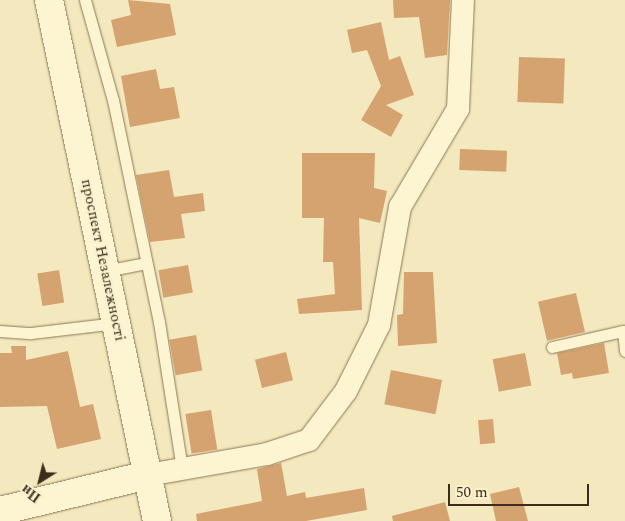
<!DOCTYPE html>
<meta charset="utf-8">
<style>
body{margin:0}
#map{position:relative;width:625px;height:521px;overflow:hidden;background:#f3e8be;font-family:Spectral,serif}
div>[style]{position:absolute}
.building>*{inset:0;background:#d5a36f;transform-origin:0 0}
.roads{filter:drop-shadow(0 0 1px #8d7854) drop-shadow(0 0 1px #8d7854)}
.service>*{height:11px;margin:-5.5px;padding:0 5.5px;transform-origin:5.5px;border-radius:5.5px;background:#fdf4d2}
.minor>*{height:22px;margin:-11px;padding:0 11px;transform-origin:11px;border-radius:11px;background:#fdf4d2}
.tertiary>*{height:28px;margin:-14px;padding:0 14px;transform-origin:14px;border-radius:14px;background:#fdf4d2}
.secondary>*{height:28px;margin:-14px;padding:0 14px;transform-origin:14px;border-radius:14px;background:#fdf4d2}
span{translate:-50% -50%;white-space:nowrap;text-align:center;line-height:1.15;-webkit-text-stroke:4px #f9f1ce;paint-order:stroke}
.street-label{font-size:15px;color:#3b2d1b}
.north{position:absolute;left:15px;top:456px;width:50px;height:50px;-webkit-text-stroke:4px #f9f1ce;paint-order:stroke;rotate:216deg;font-size:14px;font-weight:700;line-height:20px;text-align:center;color:#3b2d1b}
.north::after{content:'';display:block;margin:auto;width:18px;height:22px;background:#3b2d1b;clip-path:polygon(50% 0,100% 100%,50% 72%,0 100%)}
.scale{position:absolute;left:448px;top:484px;width:141px;height:22px;box-sizing:border-box;border:2px solid #3b2d1b;border-top:0;padding-left:6px;font-size:15px;line-height:18px;white-space:nowrap;color:#3b2d1b;-webkit-text-stroke:4px #f9f1ce;paint-order:stroke}
</style>
<div id="map">
<div class="building">
<i style="clip-path:polygon(128px 0,170px 4px,176px 35px,117px 47px,111px 20px,131px 15px)"></i>
<i style="clip-path:polygon(393px 0,450px 0,447px 55px,425px 58px,419px 17px,394px 18px)"></i>
<i style="clip-path:polygon(381px 22px,389px 60px,400px 56px,414px 95px,386px 105px,403px 115px,391px 137px,361px 120px,381px 86px,367px 50px,352px 53px,347px 30px)"></i>
<i style="left:519px;top:57px;width:46px;height:45px;rotate:2deg"></i>
<i style="clip-path:polygon(156px 69px,160px 89px,174px 87px,180px 118px,130px 127px,121px 76px)"></i>
<i style="left:460px;top:149px;width:47px;height:21px;rotate:2deg"></i>
<i style="clip-path:polygon(302px 153px,375px 153px,374px 188px,387px 191px,380px 223px,359px 218px,362px 310px,299px 314px,297px 299px,335px 294px,333px 262px,323px 262px,324px 218px,302px 218px)"></i>
<i style="clip-path:polygon(169px 170px,174px 197px,203px 193px,205px 211px,181px 214px,185px 238px,150px 242px,136px 175px)"></i>
<i style="left:188px;top:265px;width:28px;height:30px;rotate:80deg"></i>
<i style="left:59px;top:270px;width:33px;height:22px;rotate:81deg"></i>
<i style="clip-path:polygon(404px 272px,433px 272px,437px 343px,398px 346px,397px 315px,403px 314px)"></i>
<i style="left:576px;top:293px;width:40px;height:39px;rotate:77deg"></i>
<i style="left:196px;top:335px;width:36px;height:27px;rotate:80deg"></i>
<i style="clip-path:polygon(604px 343px,609px 373px,573px 379px,572px 373px,561px 375px,557px 353px)"></i>
<i style="clip-path:polygon(11px 346px,26px 346px,26px 360px,68px 351px,80px 407px,93px 404px,101px 439px,57px 449px,47px 406px,0 407px,0 353px,12px 353px)"></i>
<i style="left:286px;top:352px;width:29px;height:32px;rotate:76deg"></i>
<i style="left:525px;top:353px;width:33px;height:33px;rotate:79deg"></i>
<i style="left:391px;top:370px;width:52px;height:35px;rotate:11deg"></i>
<i style="left:211px;top:410px;width:40px;height:26px;rotate:81deg"></i>
<i style="left:493px;top:419px;width:24px;height:15px;rotate:85deg"></i>
<i style="clip-path:polygon(281px 463px,287px 496px,305px 492px,306px 498px,364px 488px,367px 510px,306px 521px,197px 521px,196px 514px,262px 501px,257px 469px)"></i>
<i style="clip-path:polygon(519px 487px,528px 521px,496px 521px,490px 494px)"></i>
<i style="clip-path:polygon(445px 502px,450px 521px,393px 521px,392px 516px)"></i>
</div>
<div class="roads">
<div class="service">
<i style="left:85px;top:0;width:104px;rotate:74.4deg"></i>
<i style="left:113px;top:100px;width:227px;rotate:78.3deg"></i>
<i style="left:159px;top:322px;width:149px;rotate:81.1deg"></i>
<i style="left:105px;top:271px;width:42px;rotate:-11deg"></i>
<i style="left:0;top:331px;width:31px;rotate:4deg"></i>
<i style="left:31px;top:333px;width:86px;rotate:-6.7deg"></i>
<i style="left:552px;top:347px;width:73px;rotate:-12.7deg"></i>
<i style="left:623px;top:331px;width:20px;rotate:84deg"></i>
</div>
<div class="minor">
<i style="left:148px;top:475px;width:121px;rotate:-10deg"></i>
<i style="left:267px;top:454px;width:44px;rotate:-18.4deg"></i>
<i style="left:309px;top:440px;width:61px;rotate:-52.9deg"></i>
<i style="left:346px;top:391px;width:74px;rotate:-63.4deg"></i>
<i style="left:379px;top:325px;width:120px;rotate:-79.9deg"></i>
<i style="left:400px;top:207px;width:114px;rotate:-59.4deg"></i>
<i style="left:458px;top:109px;width:109px;rotate:-87.4deg"></i>
</div>
<div class="tertiary">
<i style="left:0;top:511px;width:152px;rotate:-13.7deg"></i>
</div>
<div class="secondary">
<i style="left:49px;top:0;width:532px;rotate:78.29deg"></i>
</div>
</div>
<div class="street-label">
<span style="left:103px;top:260px;rotate:78deg">проспект Незалежності</span>
</div>
<div class="north">Пн</div>
<div class="scale">50 m</div>
</div>
